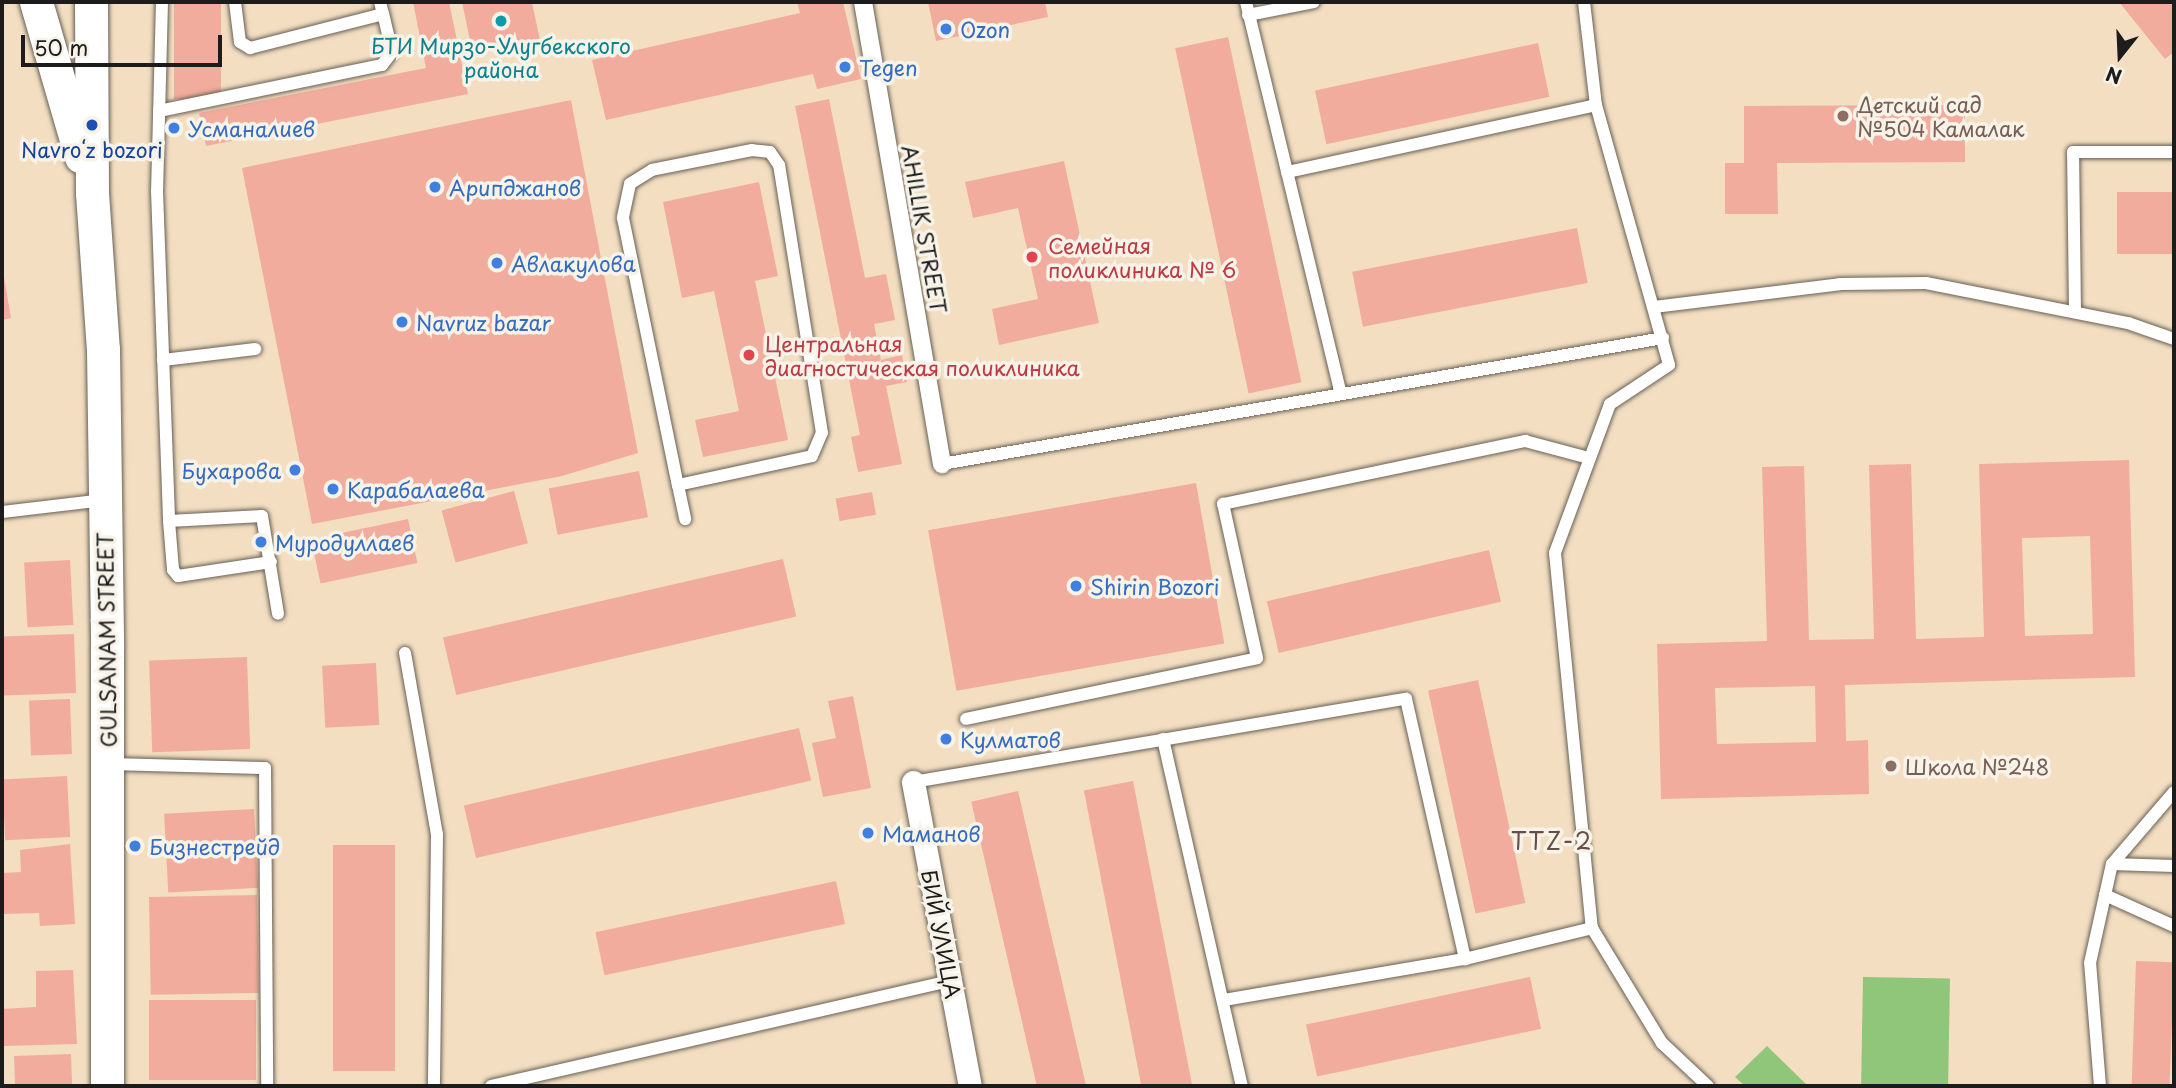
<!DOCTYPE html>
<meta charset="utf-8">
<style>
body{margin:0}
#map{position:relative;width:2176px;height:1088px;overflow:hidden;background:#f3dec1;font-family:"Playpen Sans",sans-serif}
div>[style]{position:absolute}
.green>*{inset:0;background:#90c679;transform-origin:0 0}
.building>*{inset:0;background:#f2ac9d;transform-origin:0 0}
.roads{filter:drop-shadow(0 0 2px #676056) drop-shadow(0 0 2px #676056)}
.service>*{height:12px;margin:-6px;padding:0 6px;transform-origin:6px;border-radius:6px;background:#fff}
.pedestrian>*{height:18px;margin:-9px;padding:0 9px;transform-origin:9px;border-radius:9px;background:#fff}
.minor>*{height:23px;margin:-11.5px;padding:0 11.5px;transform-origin:11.5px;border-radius:11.5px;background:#fff}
.secondary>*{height:33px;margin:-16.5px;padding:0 16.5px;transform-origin:16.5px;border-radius:16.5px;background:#fff}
.dots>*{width:19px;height:19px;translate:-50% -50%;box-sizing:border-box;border:4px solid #f7f3e8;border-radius:50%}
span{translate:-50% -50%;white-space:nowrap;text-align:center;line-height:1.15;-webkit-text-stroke:7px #f7f3e8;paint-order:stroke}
.shop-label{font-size:21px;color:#366cbe}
.left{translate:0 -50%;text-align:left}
.right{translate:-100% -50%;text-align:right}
.culture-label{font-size:21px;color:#0d838f}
.education-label{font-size:21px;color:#785e54}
.transit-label{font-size:21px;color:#164399}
.street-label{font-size:21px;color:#1c1c1c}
.health-label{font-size:21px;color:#be3a42}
.neighbourhood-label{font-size:23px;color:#674e49;letter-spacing:2px}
.frame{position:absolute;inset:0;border:4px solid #1c1c1c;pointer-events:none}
.north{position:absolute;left:2085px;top:21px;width:70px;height:70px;-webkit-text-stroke:5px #f7f3e8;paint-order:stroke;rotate:198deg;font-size:19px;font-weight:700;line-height:28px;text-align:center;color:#1c1c1c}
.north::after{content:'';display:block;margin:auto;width:24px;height:32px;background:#1c1c1c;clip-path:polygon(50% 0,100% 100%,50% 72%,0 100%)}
.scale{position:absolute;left:21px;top:35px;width:201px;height:32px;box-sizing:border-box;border:4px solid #1c1c1c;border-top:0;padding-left:9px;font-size:21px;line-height:24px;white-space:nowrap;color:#1c1c1c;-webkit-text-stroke:5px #f7f3e8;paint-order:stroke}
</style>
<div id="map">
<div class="green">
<i style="left:1863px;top:977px;width:87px;height:109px;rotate:1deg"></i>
<i style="clip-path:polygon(1767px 1046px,1808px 1086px,1745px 1086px,1735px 1077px)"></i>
</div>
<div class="building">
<i style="left:174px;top:2px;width:47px;height:97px"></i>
<i style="clip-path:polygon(413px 2px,449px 2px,468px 94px,206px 146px,199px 113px,426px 68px)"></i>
<i style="clip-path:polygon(462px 2px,532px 2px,540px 41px,473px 55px)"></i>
<i style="clip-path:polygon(797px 2px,843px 2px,861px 79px,817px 89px,813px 74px,606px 120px,592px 60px,800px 13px)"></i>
<i style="clip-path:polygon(928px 2px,1045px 2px,1048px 17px,936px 41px)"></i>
<i style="clip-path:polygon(2119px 2px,2174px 2px,2174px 52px,2165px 59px)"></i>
<i style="left:1228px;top:37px;width:353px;height:54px;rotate:78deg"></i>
<i style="left:1538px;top:43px;width:55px;height:228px;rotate:78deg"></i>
<i style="clip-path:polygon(829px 99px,865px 278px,886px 274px,895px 320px,874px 324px,881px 360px,902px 355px,907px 382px,886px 386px,902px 464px,858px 472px,851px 437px,860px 435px,795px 106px)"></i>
<i style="clip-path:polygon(571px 100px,638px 453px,562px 476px,312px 524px,242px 168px)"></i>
<i style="clip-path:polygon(1965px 105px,1965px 162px,1777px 163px,1778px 214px,1725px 214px,1725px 163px,1744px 163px,1744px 106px)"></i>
<i style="clip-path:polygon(1064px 161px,1099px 323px,999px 345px,992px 309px,1038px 299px,1018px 208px,973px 218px,965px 182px)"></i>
<i style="clip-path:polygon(759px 182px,778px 276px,755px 281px,788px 440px,703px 457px,695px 420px,739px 411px,714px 291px,682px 298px,663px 202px)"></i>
<i style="left:2117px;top:192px;width:57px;height:62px"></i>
<i style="left:1577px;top:228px;width:56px;height:229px;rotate:79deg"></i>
<i style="clip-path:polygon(2px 266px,11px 318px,2px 320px)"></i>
<i style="clip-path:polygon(evenodd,2129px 460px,2135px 677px,1845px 685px,1846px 741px,1868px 740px,1869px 794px,1661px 799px,1657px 644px,1767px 641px,1762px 467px,1804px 466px,1809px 640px,1874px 639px,1869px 465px,1911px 464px,1916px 639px,1984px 637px,1979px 464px,2129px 460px,2090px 536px,2093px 634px,2025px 636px,2022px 538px,2090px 536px,2129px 460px,1815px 686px,1816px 742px,1717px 744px,1715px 688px,1815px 686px)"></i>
<i style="left:639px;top:471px;width:47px;height:92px;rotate:79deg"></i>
<i style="left:1196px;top:483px;width:163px;height:272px;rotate:80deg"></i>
<i style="left:514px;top:491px;width:54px;height:75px;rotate:75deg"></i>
<i style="left:872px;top:492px;width:23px;height:37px;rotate:80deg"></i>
<i style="left:408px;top:519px;width:45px;height:99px;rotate:78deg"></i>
<i style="left:1489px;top:550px;width:53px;height:228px;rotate:77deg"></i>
<i style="left:783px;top:559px;width:59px;height:349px;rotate:77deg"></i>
<i style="left:70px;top:560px;width:65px;height:46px;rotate:87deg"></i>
<i style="left:74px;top:634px;width:59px;height:72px;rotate:88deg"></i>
<i style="left:247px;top:657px;width:92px;height:98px;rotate:88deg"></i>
<i style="left:376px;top:663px;width:62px;height:54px;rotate:87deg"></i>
<i style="left:1478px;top:680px;width:228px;height:51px;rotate:78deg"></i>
<i style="clip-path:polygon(853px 696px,871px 788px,823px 797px,812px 743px,836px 738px,828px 701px)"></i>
<i style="left:70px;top:699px;width:55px;height:41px;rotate:88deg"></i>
<i style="left:799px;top:728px;width:54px;height:344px;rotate:77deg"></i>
<i style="left:67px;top:776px;width:61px;height:65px;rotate:87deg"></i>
<i style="left:1133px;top:781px;width:311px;height:50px;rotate:79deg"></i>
<i style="left:1018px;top:791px;width:303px;height:48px;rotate:77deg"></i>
<i style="left:254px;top:809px;width:79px;height:90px;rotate:87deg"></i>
<i style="clip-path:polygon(70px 844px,75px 924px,40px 926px,39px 913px,2px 914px,2px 873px,21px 872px,20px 850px)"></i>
<i style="left:333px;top:845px;width:62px;height:226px"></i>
<i style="left:836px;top:881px;width:44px;height:246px;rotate:78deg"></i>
<i style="left:257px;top:895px;width:98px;height:108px;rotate:89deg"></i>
<i style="left:2136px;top:961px;width:38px;height:125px;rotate:2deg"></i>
<i style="clip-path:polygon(73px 970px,77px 1044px,2px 1046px,2px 1009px,36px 1007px,36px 971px)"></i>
<i style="left:1530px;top:977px;width:53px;height:229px;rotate:78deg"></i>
<i style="left:149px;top:1000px;width:107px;height:80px"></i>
<i style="left:71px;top:1054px;width:32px;height:57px;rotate:88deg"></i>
</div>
<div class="roads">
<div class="service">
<i style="left:162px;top:2px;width:189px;rotate:91.5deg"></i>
<i style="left:157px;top:191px;width:330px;rotate:87.9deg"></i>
<i style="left:169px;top:521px;width:93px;rotate:-3.1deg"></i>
<i style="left:262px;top:516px;width:99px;rotate:80.7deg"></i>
<i style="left:235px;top:2px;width:40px;rotate:82.9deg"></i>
<i style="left:240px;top:42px;width:12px;rotate:31deg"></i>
<i style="left:250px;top:48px;width:137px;rotate:-14.3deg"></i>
<i style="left:383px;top:14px;width:12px;rotate:-104deg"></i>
<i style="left:1246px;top:2px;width:403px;rotate:76.4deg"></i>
<i style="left:1584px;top:2px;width:104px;rotate:83.4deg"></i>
<i style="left:1596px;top:105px;width:270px;rotate:74.3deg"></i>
<i style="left:1669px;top:365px;width:71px;rotate:146.5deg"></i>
<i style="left:1610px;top:404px;width:159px;rotate:110.3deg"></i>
<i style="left:1555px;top:553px;width:377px;rotate:84.4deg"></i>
<i style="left:1592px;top:928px;width:135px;rotate:58.7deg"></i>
<i style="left:1662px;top:1043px;width:63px;rotate:43.1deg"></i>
<i style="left:1248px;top:15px;width:67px;rotate:-11.1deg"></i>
<i style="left:159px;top:111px;width:228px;rotate:-11.7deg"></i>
<i style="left:382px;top:65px;width:16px;rotate:-52deg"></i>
<i style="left:392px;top:52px;width:39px;rotate:-103deg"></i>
<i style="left:1287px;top:172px;width:316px;rotate:-12.2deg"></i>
<i style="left:1654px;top:307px;width:187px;rotate:-7deg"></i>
<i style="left:1840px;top:284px;width:86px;rotate:-0.7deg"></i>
<i style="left:1926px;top:283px;width:206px;rotate:11.2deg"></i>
<i style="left:2128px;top:323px;width:49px;rotate:19.2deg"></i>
<i style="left:2075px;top:311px;width:159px;rotate:-90.7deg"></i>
<i style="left:2073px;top:152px;width:101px"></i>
<i style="left:163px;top:360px;width:93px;rotate:-6.8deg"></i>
<i style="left:942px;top:464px;width:732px;rotate:-9.91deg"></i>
<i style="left:678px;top:485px;width:137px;rotate:-12.2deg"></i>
<i style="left:812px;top:456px;width:25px;rotate:-67deg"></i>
<i style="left:822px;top:433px;width:271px;rotate:-99.1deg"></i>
<i style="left:779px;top:165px;width:16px;rotate:-125deg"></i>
<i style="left:770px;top:152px;width:18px;rotate:-174deg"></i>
<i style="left:752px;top:150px;width:102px;rotate:168.7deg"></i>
<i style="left:652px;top:170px;width:26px;rotate:148deg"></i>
<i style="left:630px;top:184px;width:35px;rotate:102deg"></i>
<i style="left:623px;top:218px;width:273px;rotate:78.4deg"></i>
<i style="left:678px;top:485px;width:35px;rotate:78deg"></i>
<i style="left:2px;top:512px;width:103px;rotate:-6.7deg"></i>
<i style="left:169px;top:521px;width:49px;rotate:85.3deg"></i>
<i style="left:173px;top:570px;width:8px;rotate:50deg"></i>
<i style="left:178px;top:576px;width:94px;rotate:-8.6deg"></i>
<i style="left:405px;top:653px;width:184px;rotate:80deg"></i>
<i style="left:437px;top:834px;width:252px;rotate:90.7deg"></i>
<i style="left:966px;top:719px;width:297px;rotate:-11.8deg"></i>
<i style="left:1257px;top:658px;width:158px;rotate:-102.4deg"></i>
<i style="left:1223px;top:504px;width:309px;rotate:-11.8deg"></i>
<i style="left:1525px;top:441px;width:66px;rotate:14.9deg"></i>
<i style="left:1163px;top:739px;width:356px;rotate:77.2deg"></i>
<i style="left:107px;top:764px;width:158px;rotate:1.5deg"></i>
<i style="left:265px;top:768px;width:318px;rotate:89.6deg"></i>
<i style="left:913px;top:782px;width:500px;rotate:-9.6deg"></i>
<i style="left:1406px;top:699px;width:267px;rotate:77.2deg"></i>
<i style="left:2112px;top:864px;width:62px;rotate:1.8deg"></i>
<i style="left:2105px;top:895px;width:76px;rotate:24.2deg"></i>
<i style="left:1224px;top:1000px;width:244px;rotate:-9.7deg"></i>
<i style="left:1465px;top:959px;width:131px;rotate:-13.7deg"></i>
<i style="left:491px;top:1086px;width:471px;rotate:-12.9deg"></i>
<i style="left:2100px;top:1086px;width:123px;rotate:-94.6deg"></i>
<i style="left:2090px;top:963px;width:101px;rotate:-77.5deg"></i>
<i style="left:2112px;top:864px;width:95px;rotate:-49.3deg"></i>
</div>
<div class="pedestrian">
<i style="left:863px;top:2px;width:469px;rotate:80.3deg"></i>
</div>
<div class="minor">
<i style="left:913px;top:782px;width:309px;rotate:79.4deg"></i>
</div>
<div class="secondary">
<i style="left:36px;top:2px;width:161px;rotate:73.8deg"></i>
<i style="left:91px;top:2px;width:191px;rotate:89.7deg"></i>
<i style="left:92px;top:193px;width:156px;rotate:86deg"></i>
<i style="left:103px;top:349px;width:299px;rotate:89.2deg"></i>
<i style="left:107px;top:648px;width:438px;rotate:90deg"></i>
</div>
</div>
<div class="dots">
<i style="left:501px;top:21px;background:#0f9aa8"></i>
<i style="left:946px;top:29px;background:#3f7fe0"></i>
<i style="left:845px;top:67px;background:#3f7fe0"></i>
<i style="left:1843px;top:116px;background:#8d6e63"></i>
<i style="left:92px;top:125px;background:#1a4fb4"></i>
<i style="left:174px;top:128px;background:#3f7fe0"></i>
<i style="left:435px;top:187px;background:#3f7fe0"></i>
<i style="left:1032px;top:257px;background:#e0444e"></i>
<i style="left:497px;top:263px;background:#3f7fe0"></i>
<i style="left:402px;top:322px;background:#3f7fe0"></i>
<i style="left:749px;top:355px;background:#e0444e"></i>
<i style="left:295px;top:470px;background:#3f7fe0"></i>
<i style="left:333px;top:489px;background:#3f7fe0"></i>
<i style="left:261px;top:542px;background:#3f7fe0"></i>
<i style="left:1076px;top:586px;background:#3f7fe0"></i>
<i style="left:946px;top:739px;background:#3f7fe0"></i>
<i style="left:1891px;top:766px;background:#8d6e63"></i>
<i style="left:868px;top:833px;background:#3f7fe0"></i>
<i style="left:135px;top:846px;background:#3f7fe0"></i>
</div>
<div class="shop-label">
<span class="left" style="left:960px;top:29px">Ozon</span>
<span class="left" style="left:859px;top:67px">Tegen</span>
<span class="left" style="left:188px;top:128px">Усманалиев</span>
<span class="left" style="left:449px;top:187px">Арипджанов</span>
<span class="left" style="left:511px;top:263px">Авлакулова</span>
<span class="left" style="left:416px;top:322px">Navruz bazar</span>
<span class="right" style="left:281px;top:470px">Бухарова</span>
<span class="left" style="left:347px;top:489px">Карабалаева</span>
<span class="left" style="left:275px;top:542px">Муродуллаев</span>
<span class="left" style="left:1090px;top:586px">Shirin Bozori</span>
<span class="left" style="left:960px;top:739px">Кулматов</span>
<span class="left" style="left:882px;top:833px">Маманов</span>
<span class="left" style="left:149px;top:846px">Бизнестрейд</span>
</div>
<div class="culture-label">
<span style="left:501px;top:57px">БТИ Мирзо-Улугбекского<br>района</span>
</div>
<div class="education-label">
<span class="left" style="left:1857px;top:116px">Детский сад<br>№504 Камалак</span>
<span class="left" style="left:1905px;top:766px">Школа №248</span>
</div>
<div class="transit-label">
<span style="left:92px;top:149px">Navroʻz bozori</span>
</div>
<div class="street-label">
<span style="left:925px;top:229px;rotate:80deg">AHILLIK STREET</span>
<span style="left:106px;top:640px;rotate:-91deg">GULSANAM STREET</span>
<span style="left:942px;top:934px;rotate:79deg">БИЙ УЛИЦА</span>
</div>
<div class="health-label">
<span class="left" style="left:1048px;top:257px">Семейная<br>поликлиника № 6</span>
<span class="left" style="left:765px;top:355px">Центральная<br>диагностическая поликлиника</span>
</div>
<div class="neighbourhood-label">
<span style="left:1552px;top:841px">TTZ-2</span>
</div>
<div class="frame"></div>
<div class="north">N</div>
<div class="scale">50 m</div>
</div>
